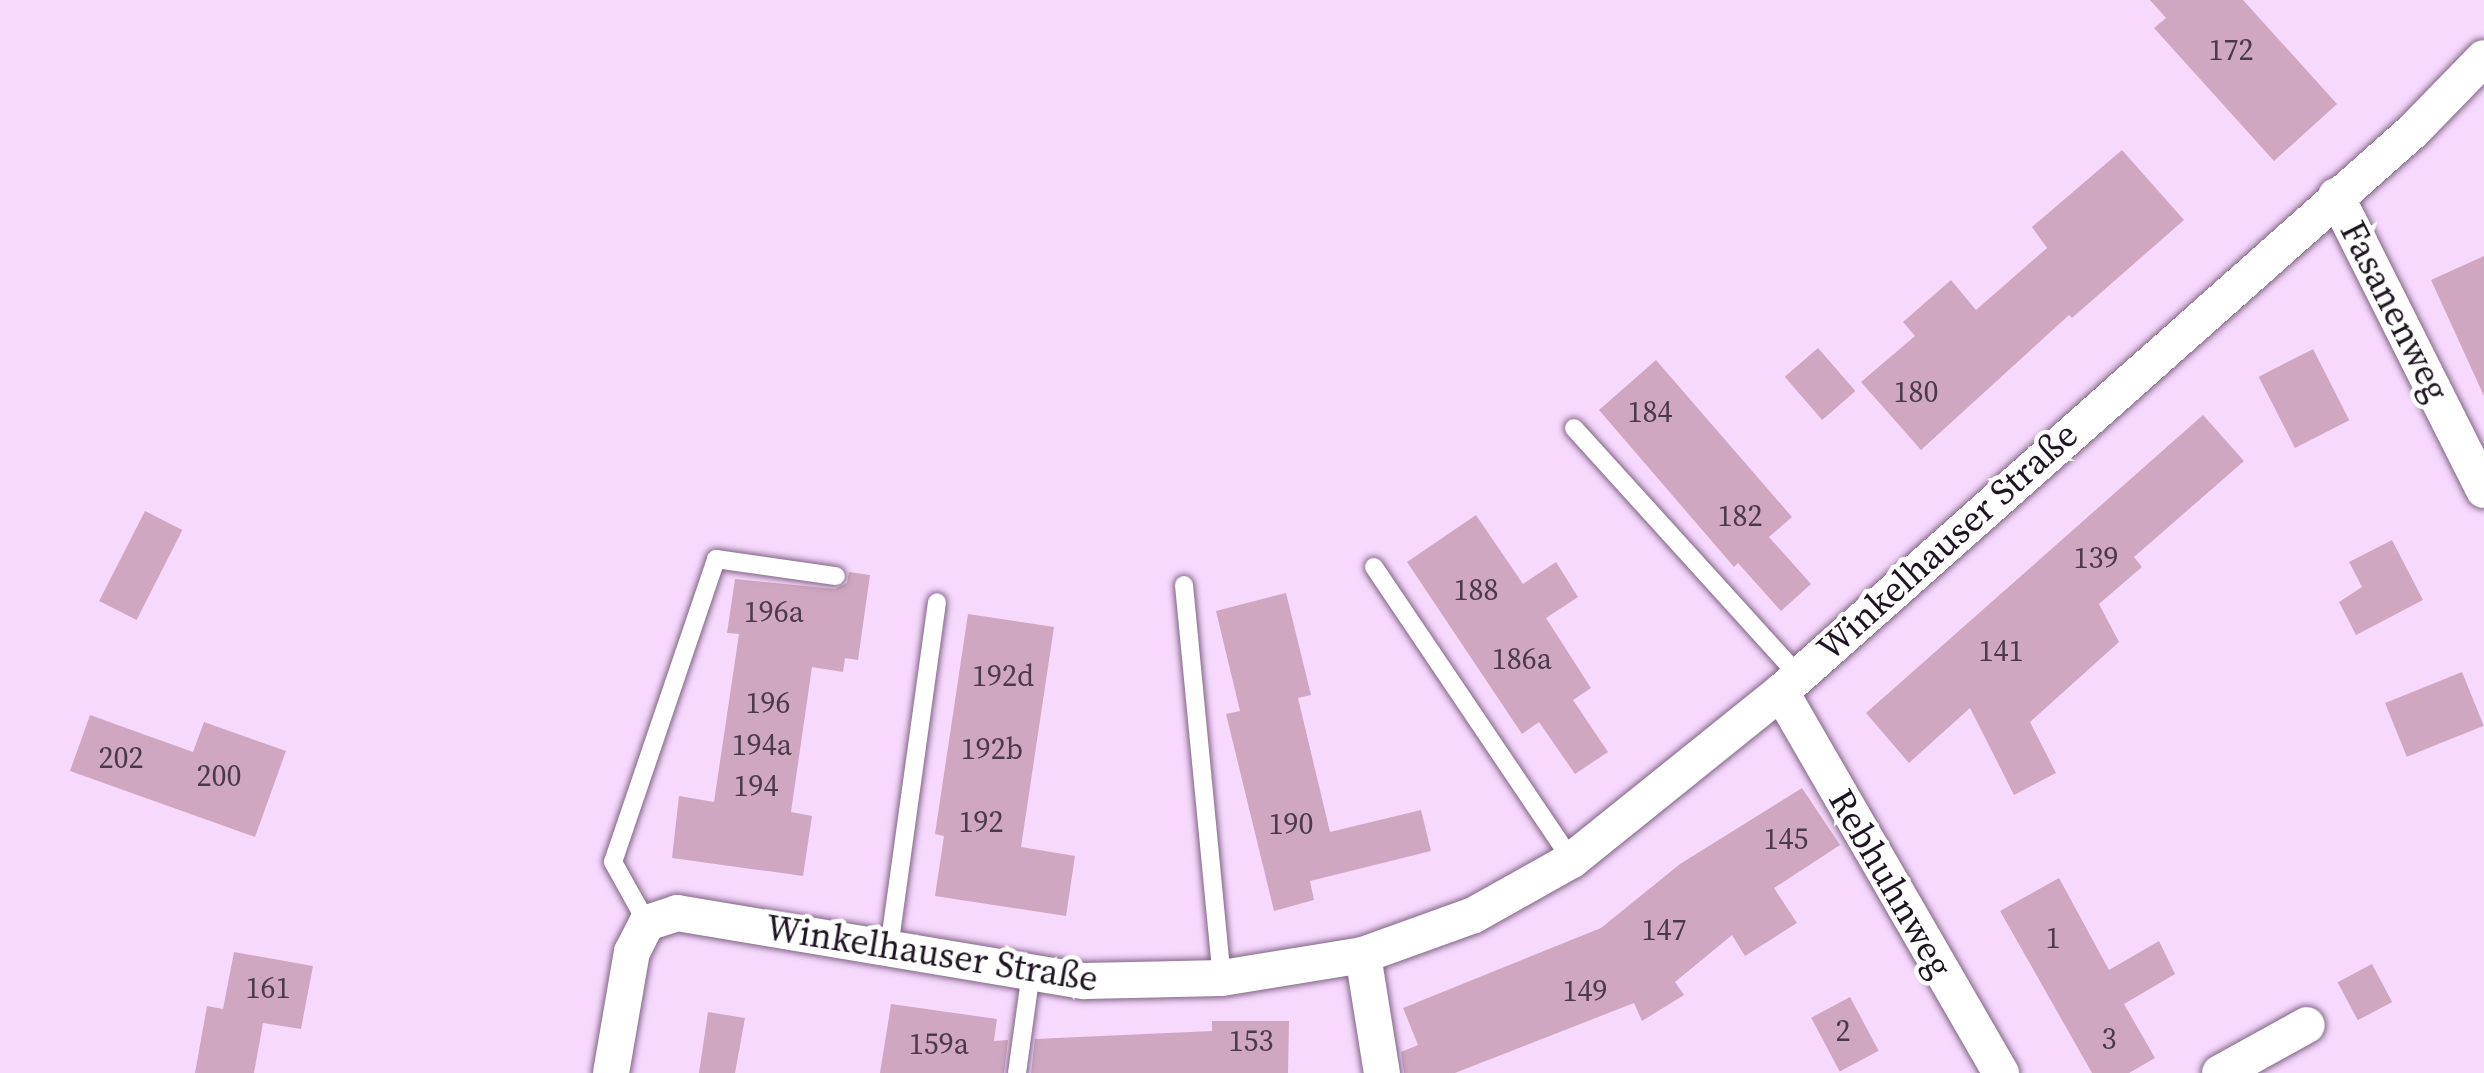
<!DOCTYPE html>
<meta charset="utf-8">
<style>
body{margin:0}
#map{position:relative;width:2484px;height:1073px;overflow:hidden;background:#f8d9fe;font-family:"Source Serif 4",serif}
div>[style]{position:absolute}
.building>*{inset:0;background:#d0a7c1;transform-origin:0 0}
.roads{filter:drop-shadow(0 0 3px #7f6484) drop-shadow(0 0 3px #7f6484)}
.service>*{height:18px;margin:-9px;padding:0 9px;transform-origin:9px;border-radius:9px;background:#fff}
.minor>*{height:36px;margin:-18px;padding:0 18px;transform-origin:18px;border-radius:18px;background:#fff}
span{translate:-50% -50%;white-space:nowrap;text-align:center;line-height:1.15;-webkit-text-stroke:9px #fff;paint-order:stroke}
.number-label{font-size:30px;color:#4b3a4a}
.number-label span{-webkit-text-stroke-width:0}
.street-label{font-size:36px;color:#1f1522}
</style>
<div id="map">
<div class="building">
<i style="clip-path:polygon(2150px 0,2243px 0,2337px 104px,2274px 161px,2154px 28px,2166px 18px)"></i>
<i style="clip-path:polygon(2122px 150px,2184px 220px,2072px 318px,2069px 315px,1921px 450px,1861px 382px,1915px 336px,1903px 322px,1951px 280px,1976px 310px,2047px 248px,2032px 227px)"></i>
<i style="clip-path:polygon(2484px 256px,2484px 396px,2431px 280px)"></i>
<i style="left:1818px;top:348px;width:57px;height:44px;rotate:49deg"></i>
<i style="left:2313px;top:349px;width:80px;height:61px;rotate:63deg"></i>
<i style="clip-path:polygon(1656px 360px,1792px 517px,1769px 537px,1811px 584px,1781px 611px,1738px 563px,1734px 567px,1599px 410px)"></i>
<i style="clip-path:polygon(2203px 415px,2244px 461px,2134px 557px,2142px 567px,2099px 604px,2119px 642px,2030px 722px,2056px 773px,2014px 795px,1970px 708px,1909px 763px,1866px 713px)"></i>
<i style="left:145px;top:511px;width:42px;height:101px;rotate:27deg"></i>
<i style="clip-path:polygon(1476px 515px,1523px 584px,1556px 562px,1578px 597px,1546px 618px,1591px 688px,1573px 700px,1608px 752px,1575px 774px,1539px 722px,1522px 734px,1407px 562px)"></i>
<i style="clip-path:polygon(2392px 540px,2423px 600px,2356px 635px,2339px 602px,2362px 587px,2349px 562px)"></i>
<i style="clip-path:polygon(849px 572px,870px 575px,858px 660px,845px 658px,843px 672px,812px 667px,791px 812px,812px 816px,803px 876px,672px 858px,679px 796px,714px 802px,739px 634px,727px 633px,735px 579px,835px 589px,847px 583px)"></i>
<i style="clip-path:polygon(1286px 593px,1311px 695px,1298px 698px,1330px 832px,1421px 810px,1431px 851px,1310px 881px,1314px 900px,1274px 911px,1226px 714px,1240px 711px,1216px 611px)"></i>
<i style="clip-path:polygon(968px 614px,1054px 627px,1021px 847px,1075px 856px,1066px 916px,935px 896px,944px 836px,935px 834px)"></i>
<i style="left:2462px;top:672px;width:58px;height:83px;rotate:68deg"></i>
<i style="clip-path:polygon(90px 715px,193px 752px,204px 722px,286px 751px,255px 837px,70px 771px)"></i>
<i style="clip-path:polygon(1802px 788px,1840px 845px,1774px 888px,1797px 923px,1745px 956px,1732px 935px,1675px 982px,1684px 995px,1642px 1021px,1634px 1003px,1455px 1073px,1404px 1073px,1401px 1052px,1418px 1045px,1403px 1008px,1601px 928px,1680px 864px)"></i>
<i style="clip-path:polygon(2059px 878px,2109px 970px,2159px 941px,2175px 974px,2124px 1004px,2155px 1058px,2129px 1073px,2092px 1073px,2000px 911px)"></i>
<i style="clip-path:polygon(234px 952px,313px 966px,301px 1029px,263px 1023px,254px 1073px,195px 1073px,207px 1006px,223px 1009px)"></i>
<i style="left:2372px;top:964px;width:43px;height:39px;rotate:62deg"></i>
<i style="left:1850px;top:997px;width:61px;height:44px;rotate:62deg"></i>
<i style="clip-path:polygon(891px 1004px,997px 1019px,994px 1041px,1008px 1040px,1004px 1073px,880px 1073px)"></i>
<i style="clip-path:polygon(708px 1012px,745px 1018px,735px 1073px,699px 1073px)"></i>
<i style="clip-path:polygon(1212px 1021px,1289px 1021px,1288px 1073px,1031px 1073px,1035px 1039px,1212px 1031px)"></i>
</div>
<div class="roads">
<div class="service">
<i style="left:1574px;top:428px;width:332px;rotate:47.8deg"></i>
<i style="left:1374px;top:567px;width:354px;rotate:56deg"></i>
<i style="left:1184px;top:585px;width:395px;rotate:84.5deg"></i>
<i style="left:647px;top:923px;width:70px;rotate:-119.1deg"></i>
<i style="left:613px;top:862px;width:320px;rotate:-71.2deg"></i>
<i style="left:716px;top:559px;width:121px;rotate:8.1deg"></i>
<i style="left:889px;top:948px;width:349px;rotate:-82.1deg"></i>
<i style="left:1017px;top:1073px;width:102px;rotate:-82.1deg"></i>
</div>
<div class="minor">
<i style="left:2336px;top:196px;width:329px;rotate:63.3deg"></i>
<i style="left:1781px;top:692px;width:440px;rotate:60deg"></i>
<i style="left:1363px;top:955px;width:120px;rotate:80.9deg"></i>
<i style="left:611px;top:1073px;width:123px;rotate:-80.2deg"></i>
<i style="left:632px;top:952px;width:33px;rotate:-63deg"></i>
<i style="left:647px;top:923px;width:32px;rotate:-18deg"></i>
<i style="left:677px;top:913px;width:413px;rotate:9.5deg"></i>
<i style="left:1084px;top:981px;width:138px;rotate:-1.2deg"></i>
<i style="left:1222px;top:978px;width:143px;rotate:-9.3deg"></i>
<i style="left:1363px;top:955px;width:118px;rotate:-19.8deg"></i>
<i style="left:1474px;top:915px;width:112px;rotate:-29.3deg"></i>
<i style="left:1572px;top:860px;width:268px;rotate:-38.8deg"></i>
<i style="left:1781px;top:692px;width:846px;rotate:-41.6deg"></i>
<i style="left:2414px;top:130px;width:100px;rotate:-45.8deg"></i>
<i style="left:2220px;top:1073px;width:99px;rotate:-28.9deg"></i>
</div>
</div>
<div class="number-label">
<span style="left:2231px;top:50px">172</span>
<span style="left:1916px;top:392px">180</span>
<span style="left:1650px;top:412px">184</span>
<span style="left:1740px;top:516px">182</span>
<span style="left:2096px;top:558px">139</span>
<span style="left:1476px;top:590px">188</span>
<span style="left:774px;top:612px">196a</span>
<span style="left:2001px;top:651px">141</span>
<span style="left:1522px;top:659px">186a</span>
<span style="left:1003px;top:676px">192d</span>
<span style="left:768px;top:703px">196</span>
<span style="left:762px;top:745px">194a</span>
<span style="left:992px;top:749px">192b</span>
<span style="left:121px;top:758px">202</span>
<span style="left:219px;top:776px">200</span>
<span style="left:756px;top:786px">194</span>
<span style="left:981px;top:822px">192</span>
<span style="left:1291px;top:824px">190</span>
<span style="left:1786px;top:839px">145</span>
<span style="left:1664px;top:930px">147</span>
<span style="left:2053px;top:938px">1</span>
<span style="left:268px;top:988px">161</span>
<span style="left:1585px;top:991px">149</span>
<span style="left:1843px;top:1031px">2</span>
<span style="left:2109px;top:1039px">3</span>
<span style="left:1251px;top:1041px">153</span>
<span style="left:939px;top:1044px">159a</span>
</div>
<div class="street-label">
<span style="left:2395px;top:311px;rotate:63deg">Fasanenweg</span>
<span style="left:1947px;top:541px;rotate:-42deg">Winkelhauser Straße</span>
<span style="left:1891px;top:883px;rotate:60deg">Rebhuhnweg</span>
<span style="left:932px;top:953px;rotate:9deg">Winkelhauser Straße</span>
</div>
</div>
